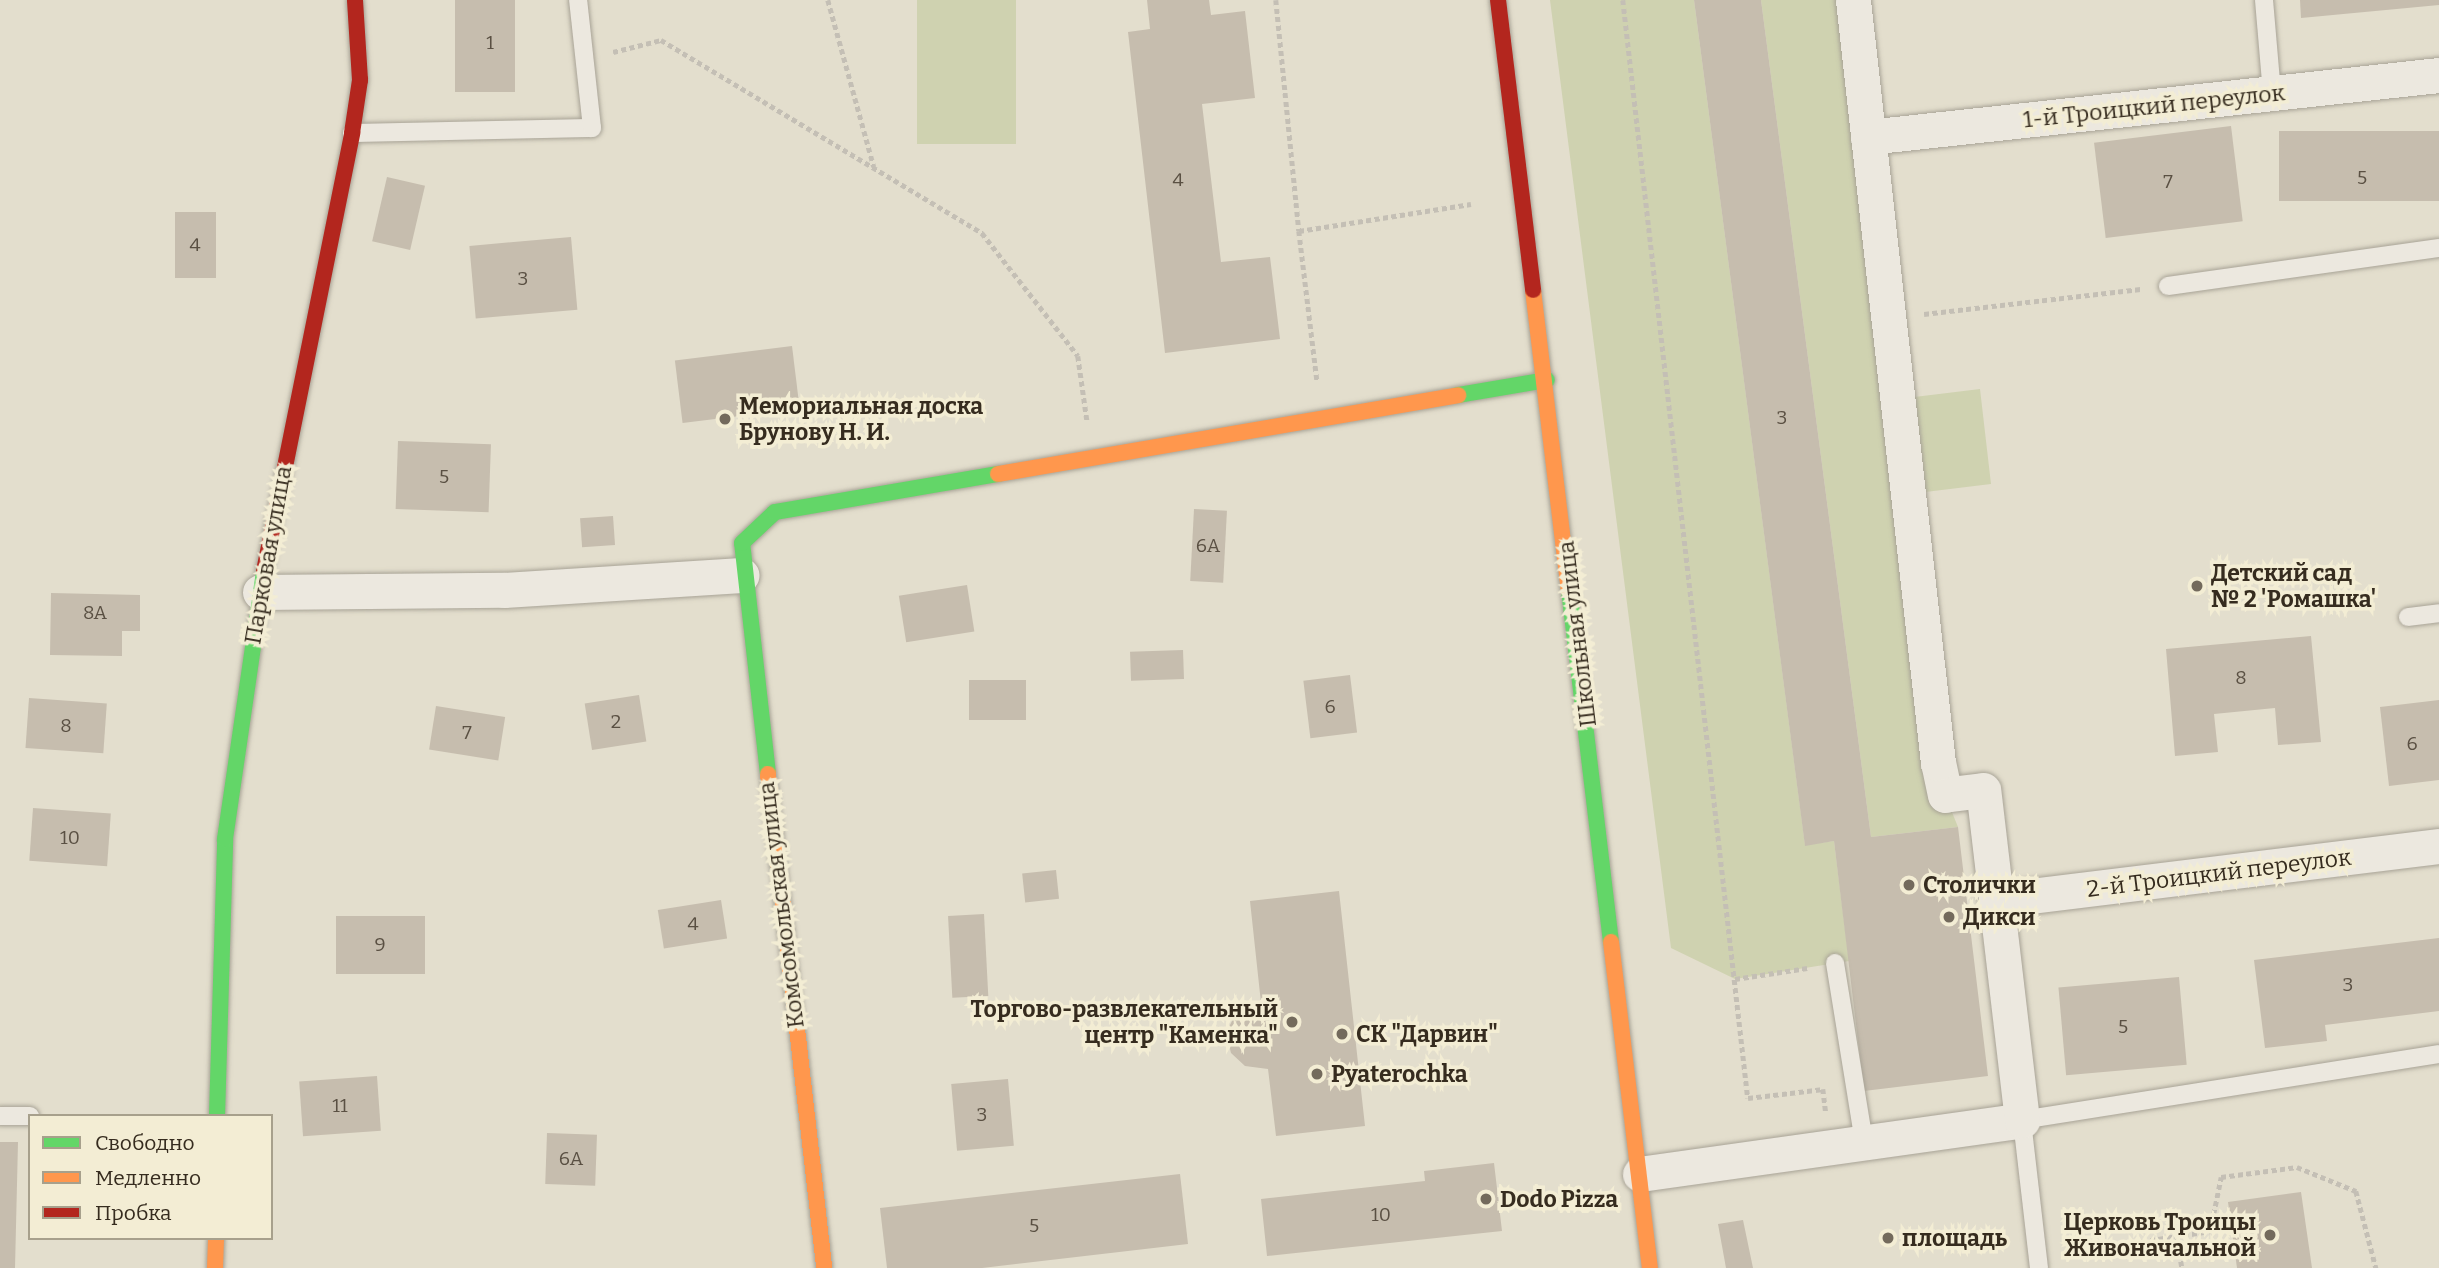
<!DOCTYPE html>
<meta charset="utf-8">
<style>
body{margin:0}
#map{position:relative;width:2439px;height:1268px;overflow:hidden;background:#e3decd;font-family:Bitter,serif}
div>[style]{position:absolute}
.green>*{inset:0;background:#cfd2b0;transform-origin:0 0}
.building>*{inset:0;background:#c6bdae;transform-origin:0 0}
.path>*{height:4.5px;margin-top:-2.25px;transform-origin:0;background:repeating-linear-gradient(90deg,#c4bfb5 0 5px,transparent 0 8.5px)}
.roads{filter:drop-shadow(0 0 2px #a8a396) drop-shadow(0 0 2px #a8a396)}
.lane>*{height:18px;margin:-9px;padding:0 9px;transform-origin:9px;border-radius:9px;background:#ece8df}
.street>*{height:35px;margin:-17.5px;padding:0 17.5px;transform-origin:17.5px;border-radius:17.5px;background:#ece8df}
.fast>*{height:16px;margin:-8px;padding:0 8px;transform-origin:8px;border-radius:8px;background:#63d668}
.slow>*{height:16px;margin:-8px;padding:0 8px;transform-origin:8px;border-radius:8px;background:#ff974d}
.jam>*{height:16px;margin:-8px;padding:0 8px;transform-origin:8px;border-radius:8px;background:#b3261e}
.dots>*{width:19px;height:19px;translate:-50% -50%;box-sizing:border-box;border:4px solid #f3edd4;border-radius:50%}
span{translate:-50% -50%;white-space:nowrap;text-align:center;line-height:1.15;-webkit-text-stroke:7px #f3edd4;paint-order:stroke}
.number-label{font-size:19px;color:#5a5043}
.number-label span{-webkit-text-stroke-width:0}
.street-label{font-size:23px;color:#362c1f}
.poi-label{font-size:23px;color:#362c1f;font-weight:700}
.left{translate:0 -50%;text-align:left}
.right{translate:-100% -50%;text-align:right}
.legend{position:absolute;left:28px;top:1114px;width:245px;height:126px;box-sizing:border-box;background:#f3edd4;border:2px solid #a7a08c;margin:0;padding:9px 12px;list-style:none;font-size:21px;color:#362c1f}
.legend li{display:flex;align-items:center;gap:14px;height:35px}
.legend b{width:35px;border:2px solid #a7a08c}
</style>
<div id="map">
<div class="green">
<i style="left:917px;top:0;width:99px;height:144px"></i>
<i style="clip-path:polygon(1550px 0,1694px 0,1805px 845px,1834px 841px,1849px 961px,1735px 979px,1671px 948px)"></i>
<i style="clip-path:polygon(1761px 0,1853px 0,1898px 399px,1980px 389px,1991px 484px,1909px 494px,1945px 795px,1958px 827px,1871px 837px)"></i>
</div>
<div class="building">
<i style="left:455px;top:0;width:60px;height:92px"></i>
<i style="clip-path:polygon(1147px 0,1209px 0,1211px 15px,1245px 11px,1255px 98px,1202px 104px,1221px 262px,1270px 257px,1280px 339px,1165px 353px,1128px 32px,1150px 29px)"></i>
<i style="clip-path:polygon(1694px 0,1761px 0,1871px 837px,1958px 827px,1988px 1076px,1864px 1091px,1834px 841px,1805px 846px)"></i>
<i style="clip-path:polygon(2300px 0,2439px 0,2439px 5px,2301px 18px)"></i>
<i style="left:2231px;top:126px;width:96px;height:138px;rotate:83deg"></i>
<i style="left:2439px;top:131px;width:70px;height:160px;rotate:90deg"></i>
<i style="left:387px;top:177px;width:39px;height:66px;rotate:13deg"></i>
<i style="left:216px;top:212px;width:66px;height:41px;rotate:90deg"></i>
<i style="left:571px;top:237px;width:73px;height:102px;rotate:85deg"></i>
<i style="left:792px;top:346px;width:63px;height:118px;rotate:83deg"></i>
<i style="left:398px;top:441px;width:93px;height:68px;rotate:2deg"></i>
<i style="left:1194px;top:509px;width:33px;height:72px;rotate:3deg"></i>
<i style="left:613px;top:516px;width:29px;height:33px;rotate:86deg"></i>
<i style="left:967px;top:585px;width:47px;height:69px;rotate:81deg"></i>
<i style="clip-path:polygon(51px 593px,140px 595px,140px 631px,122px 631px,122px 656px,50px 655px)"></i>
<i style="clip-path:polygon(2311px 636px,2321px 742px,2278px 745px,2275px 708px,2214px 714px,2218px 752px,2175px 756px,2166px 649px)"></i>
<i style="left:1183px;top:650px;width:29px;height:53px;rotate:88deg"></i>
<i style="left:1350px;top:675px;width:58px;height:47px;rotate:83deg"></i>
<i style="left:1026px;top:680px;width:40px;height:57px;rotate:90deg"></i>
<i style="left:639px;top:695px;width:47px;height:55px;rotate:81deg"></i>
<i style="left:29px;top:698px;width:78px;height:50px;rotate:4deg"></i>
<i style="clip-path:polygon(2439px 700px,2439px 780px,2389px 786px,2380px 707px)"></i>
<i style="left:436px;top:706px;width:70px;height:44px;rotate:9deg"></i>
<i style="left:33px;top:808px;width:78px;height:53px;rotate:4deg"></i>
<i style="left:1056px;top:870px;width:29px;height:34px;rotate:84deg"></i>
<i style="clip-path:polygon(1339px 891px,1365px 1126px,1276px 1136px,1268px 1069px,1245px 1066px,1231px 1053px,1226px 1033px,1237px 1011px,1261px 1003px,1250px 901px)"></i>
<i style="left:721px;top:900px;width:39px;height:64px;rotate:81deg"></i>
<i style="left:984px;top:914px;width:82px;height:36px;rotate:87deg"></i>
<i style="left:336px;top:916px;width:89px;height:58px"></i>
<i style="clip-path:polygon(2439px 938px,2439px 1011px,2325px 1025px,2327px 1041px,2265px 1048px,2254px 960px)"></i>
<i style="left:2179px;top:977px;width:88px;height:121px;rotate:85deg"></i>
<i style="left:377px;top:1076px;width:55px;height:78px;rotate:86deg"></i>
<i style="left:1008px;top:1079px;width:67px;height:57px;rotate:85deg"></i>
<i style="left:547px;top:1133px;width:50px;height:51px;rotate:2deg"></i>
<i style="clip-path:polygon(0 1142px,18px 1142px,15px 1268px,0 1268px)"></i>
<i style="clip-path:polygon(1494px 1163px,1502px 1231px,1267px 1256px,1261px 1199px,1425px 1181px,1424px 1171px)"></i>
<i style="clip-path:polygon(1180px 1174px,1188px 1244px,982px 1268px,887px 1268px,880px 1208px)"></i>
<i style="clip-path:polygon(2301px 1192px,2312px 1268px,2237px 1268px,2228px 1202px)"></i>
<i style="clip-path:polygon(1743px 1220px,1753px 1268px,1726px 1268px,1718px 1224px)"></i>
</div>
<div class="path">
<i style="left:828px;top:0;width:173px;rotate:74.6deg"></i>
<i style="left:1276px;top:0;width:232px;rotate:84.3deg"></i>
<i style="left:1299px;top:231px;width:174px;rotate:-8.9deg"></i>
<i style="left:1623px;top:0;width:1105px;rotate:83.51deg"></i>
<i style="left:1748px;top:1098px;width:76px;rotate:-6.8deg"></i>
<i style="left:1823px;top:1089px;width:23px;rotate:83deg"></i>
<i style="left:613px;top:52px;width:49px;rotate:-14deg"></i>
<i style="left:661px;top:40px;width:375px;rotate:31deg"></i>
<i style="left:982px;top:233px;width:156px;rotate:52deg"></i>
<i style="left:1078px;top:356px;width:65px;rotate:82deg"></i>
<i style="left:1299px;top:231px;width:150px;rotate:83.1deg"></i>
<i style="left:1924px;top:314px;width:218px;rotate:-6.6deg"></i>
<i style="left:1735px;top:979px;width:73px;rotate:-8.7deg"></i>
<i style="left:2177px;top:1236px;width:32px;rotate:81deg"></i>
<i style="left:2066px;top:1253px;width:146px;rotate:-8.7deg"></i>
<i style="left:2210px;top:1231px;width:55px;rotate:-78.5deg"></i>
<i style="left:2221px;top:1177px;width:77px;rotate:-7.5deg"></i>
<i style="left:2297px;top:1167px;width:64px;rotate:22.1deg"></i>
<i style="left:2356px;top:1191px;width:80px;rotate:75.4deg"></i>
</div>
<div class="roads">
<div class="lane">
<i style="left:2264px;top:0;width:93px;rotate:85.1deg"></i>
<i style="left:352px;top:133px;width:240px;rotate:-1.2deg"></i>
<i style="left:592px;top:128px;width:129px;rotate:-96.2deg"></i>
<i style="left:2168px;top:286px;width:274px;rotate:-8deg"></i>
<i style="left:2408px;top:617px;width:31px;rotate:-7deg"></i>
<i style="left:1835px;top:963px;width:181px;rotate:80.8deg"></i>
<i style="left:0;top:1116px;width:30px"></i>
<i style="left:2039px;top:1268px;width:149px;rotate:-96.6deg"></i>
<i style="left:2022px;top:1120px;width:422px;rotate:-9deg"></i>
</div>
<div class="street">
<i style="left:1868px;top:137px;width:574px;rotate:-6.2deg"></i>
<i style="left:260px;top:592px;width:244px;rotate:-0.5deg"></i>
<i style="left:504px;top:590px;width:238px;rotate:-3.6deg"></i>
<i style="left:1998px;top:900px;width:444px;rotate:-7deg"></i>
<i style="left:1640px;top:1174px;width:386px;rotate:-8deg"></i>
<i style="left:2022px;top:1120px;width:332px;rotate:-96.7deg"></i>
<i style="left:1983px;top:790px;width:38px;rotate:173deg"></i>
<i style="left:1945px;top:795px;width:33px;rotate:-102deg"></i>
<i style="left:1938px;top:763px;width:768px;rotate:-96.36deg"></i>
</div>
<div class="fast">
<i style="left:1458px;top:395px;width:90px;rotate:-9.6deg"></i>
<i style="left:1569px;top:590px;width:354px;rotate:83.2deg"></i>
<i style="left:768px;top:774px;width:232px;rotate:-96.4deg"></i>
<i style="left:742px;top:543px;width:45px;rotate:-43.2deg"></i>
<i style="left:775px;top:512px;width:226px;rotate:-9.7deg"></i>
<i style="left:217px;top:1116px;width:277px;rotate:-88.3deg"></i>
<i style="left:225px;top:839px;width:271px;rotate:-81.7deg"></i>
</div>
<div class="slow">
<i style="left:1533px;top:290px;width:302px;rotate:83.2deg"></i>
<i style="left:998px;top:474px;width:467px;rotate:-9.7deg"></i>
<i style="left:768px;top:774px;width:497px;rotate:83.5deg"></i>
<i style="left:1611px;top:942px;width:328px;rotate:83.2deg"></i>
<i style="left:215px;top:1268px;width:30px;rotate:-88deg"></i>
</div>
<div class="jam">
<i style="left:1498px;top:0;width:292px;rotate:83.1deg"></i>
<i style="left:264px;top:571px;width:447px;rotate:-78.6deg"></i>
<i style="left:352px;top:133px;width:54px;rotate:-81.4deg"></i>
<i style="left:360px;top:80px;width:80px;rotate:-93.6deg"></i>
</div>
</div>
<div class="dots">
<i style="left:725px;top:419px;background:#736a5c"></i>
<i style="left:2197px;top:586px;background:#736a5c"></i>
<i style="left:1909px;top:885px;background:#736a5c"></i>
<i style="left:1949px;top:917px;background:#736a5c"></i>
<i style="left:1292px;top:1022px;background:#736a5c"></i>
<i style="left:1342px;top:1034px;background:#736a5c"></i>
<i style="left:1317px;top:1074px;background:#736a5c"></i>
<i style="left:1486px;top:1199px;background:#736a5c"></i>
<i style="left:2270px;top:1235px;background:#736a5c"></i>
<i style="left:1888px;top:1238px;background:#736a5c"></i>
</div>
<div class="number-label">
<span style="left:490px;top:43px">1</span>
<span style="left:2362px;top:178px">5</span>
<span style="left:1178px;top:180px">4</span>
<span style="left:2168px;top:182px">7</span>
<span style="left:195px;top:245px">4</span>
<span style="left:523px;top:279px">3</span>
<span style="left:1782px;top:418px">3</span>
<span style="left:444px;top:477px">5</span>
<span style="left:1208px;top:546px">6А</span>
<span style="left:95px;top:613px">8А</span>
<span style="left:2241px;top:678px">8</span>
<span style="left:1330px;top:707px">6</span>
<span style="left:616px;top:722px">2</span>
<span style="left:66px;top:726px">8</span>
<span style="left:467px;top:733px">7</span>
<span style="left:2412px;top:744px">6</span>
<span style="left:70px;top:838px">10</span>
<span style="left:693px;top:924px">4</span>
<span style="left:380px;top:945px">9</span>
<span style="left:2348px;top:985px">3</span>
<span style="left:2123px;top:1027px">5</span>
<span style="left:340px;top:1106px">11</span>
<span style="left:982px;top:1115px">3</span>
<span style="left:571px;top:1159px">6А</span>
<span style="left:1381px;top:1215px">10</span>
<span style="left:1034px;top:1226px">5</span>
</div>
<div class="street-label">
<span style="left:2154px;top:106px;rotate:-6deg">1-й Троицкий переулок</span>
<span style="left:268px;top:555px;rotate:-80deg">Парковая улица</span>
<span style="left:1577px;top:634px;rotate:-97deg">Школьная улица</span>
<span style="left:2219px;top:873px;rotate:-7deg">2-й Троицкий переулок</span>
<span style="left:781px;top:905px;rotate:-97deg">Комсомольская улица</span>
</div>
<div class="poi-label">
<span class="left" style="left:739px;top:419px">Мемориальная доска<br>Брунову Н. И.</span>
<span class="left" style="left:2211px;top:586px">Детский сад<br>№ 2 'Ромашка'</span>
<span class="left" style="left:1923px;top:885px">Столички</span>
<span class="left" style="left:1963px;top:917px">Дикси</span>
<span class="right" style="left:1278px;top:1022px">Торгово-развлекательный<br>центр "Каменка"</span>
<span class="left" style="left:1356px;top:1034px">СК "Дарвин"</span>
<span class="left" style="left:1331px;top:1074px">Pyaterochka</span>
<span class="left" style="left:1500px;top:1199px">Dodo Pizza</span>
<span class="right" style="left:2256px;top:1235px">Церковь Троицы<br>Живоначальной</span>
<span class="left" style="left:1902px;top:1238px">площадь</span>
</div>
<ul class="legend">
<li><b style="height:9px;background:#63d668"></b>Свободно</li>
<li><b style="height:9px;background:#ff974d"></b>Медленно</li>
<li><b style="height:9px;background:#b3261e"></b>Пробка</li>
</ul>
</div>
